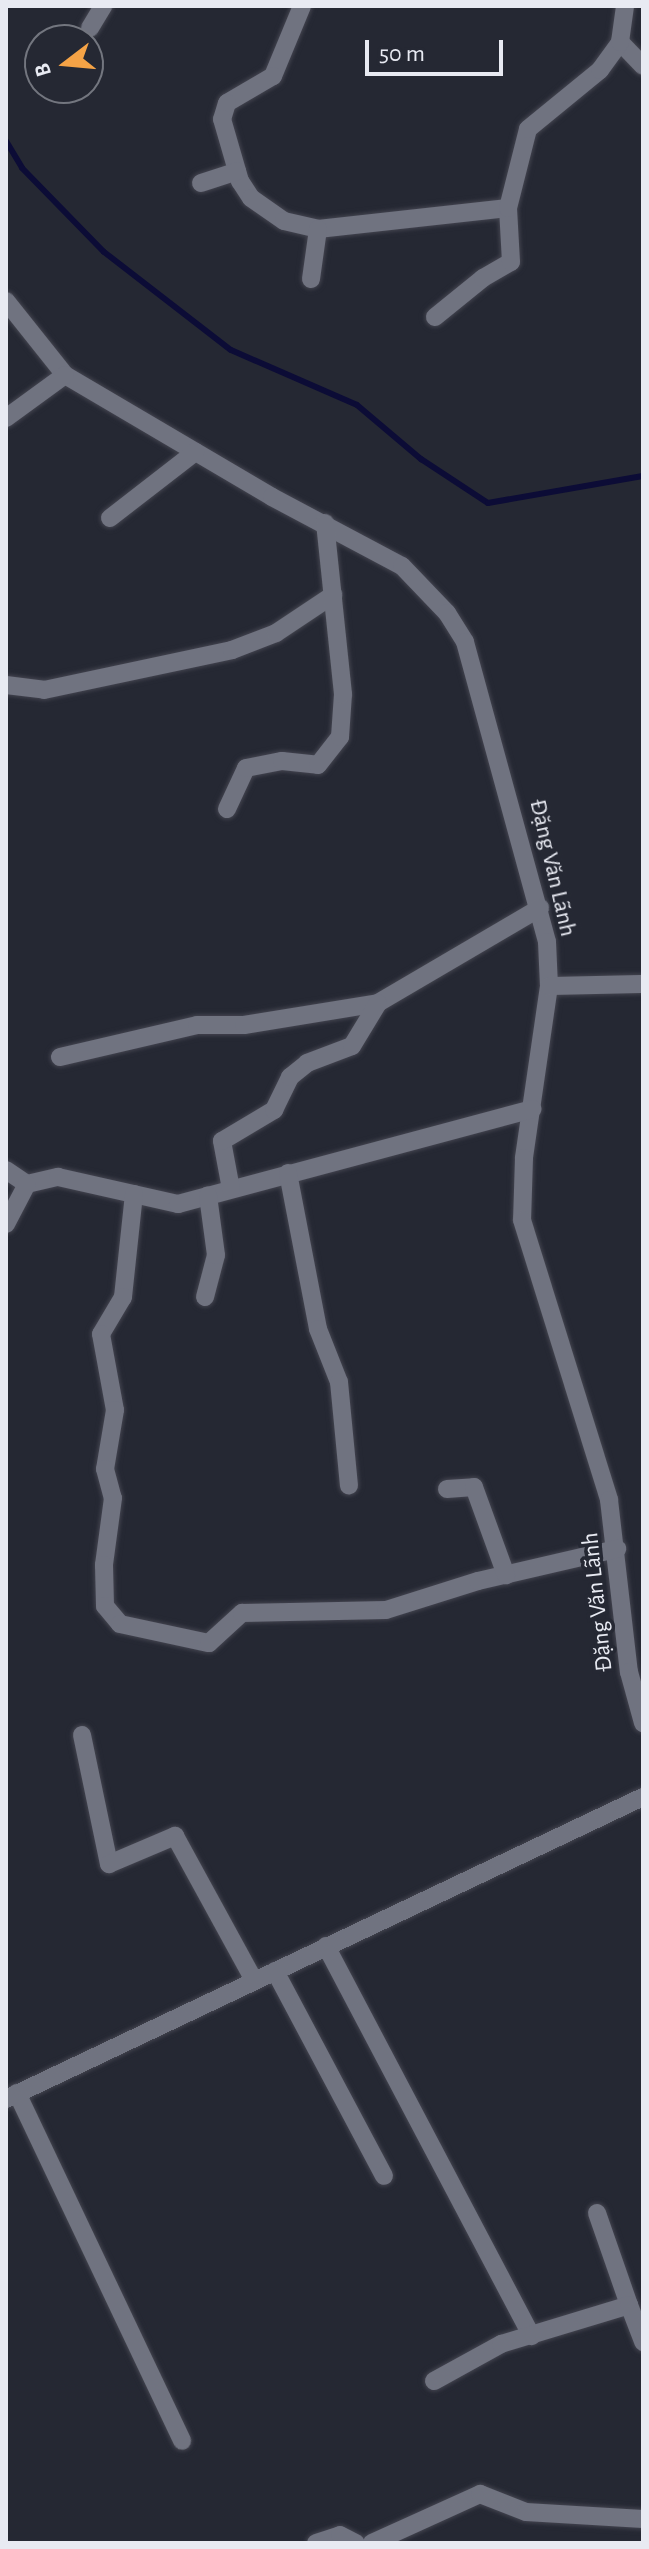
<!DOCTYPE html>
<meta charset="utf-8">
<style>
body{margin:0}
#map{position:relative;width:649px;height:2549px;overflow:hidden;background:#252833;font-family:"Alegreya Sans",sans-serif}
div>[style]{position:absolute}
.stream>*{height:6px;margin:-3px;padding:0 3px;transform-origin:3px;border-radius:3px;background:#0c0c36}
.roads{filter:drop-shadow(0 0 2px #43444f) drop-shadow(0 0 2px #43444f)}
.minor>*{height:18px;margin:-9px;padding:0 9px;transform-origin:9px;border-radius:9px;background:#707380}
span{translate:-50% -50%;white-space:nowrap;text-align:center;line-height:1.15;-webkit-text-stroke:7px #252833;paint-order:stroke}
.street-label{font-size:24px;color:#e8eaf2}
.frame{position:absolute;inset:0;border:8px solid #e8eaf2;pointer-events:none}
.north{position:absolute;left:24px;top:24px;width:80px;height:80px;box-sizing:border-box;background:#252833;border:2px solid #73767f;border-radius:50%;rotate:254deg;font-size:22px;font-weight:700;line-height:32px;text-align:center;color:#e8eaf2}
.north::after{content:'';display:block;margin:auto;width:28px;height:36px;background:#f5a346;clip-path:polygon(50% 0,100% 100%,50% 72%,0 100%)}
.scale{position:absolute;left:365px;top:40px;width:138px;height:36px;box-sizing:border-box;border:4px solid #e8eaf2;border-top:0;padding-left:10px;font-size:24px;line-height:28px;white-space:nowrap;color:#e8eaf2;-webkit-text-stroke:6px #252833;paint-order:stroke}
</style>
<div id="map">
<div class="stream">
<i style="left:6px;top:141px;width:31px;rotate:59deg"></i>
<i style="left:22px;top:168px;width:117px;rotate:45.7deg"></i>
<i style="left:104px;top:252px;width:160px;rotate:37.7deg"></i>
<i style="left:231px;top:350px;width:137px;rotate:23.6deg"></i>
<i style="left:357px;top:405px;width:84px;rotate:40.2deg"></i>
<i style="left:421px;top:459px;width:80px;rotate:33.3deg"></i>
<i style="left:488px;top:503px;width:157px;rotate:-9.9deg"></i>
</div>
<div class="roads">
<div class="minor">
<i style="left:302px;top:6px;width:76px;rotate:112.5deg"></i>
<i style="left:273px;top:76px;width:53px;rotate:149.6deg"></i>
<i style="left:227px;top:103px;width:17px;rotate:107deg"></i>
<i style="left:222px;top:119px;width:65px;rotate:73.8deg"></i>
<i style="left:240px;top:181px;width:20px;rotate:57deg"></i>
<i style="left:251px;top:198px;width:40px;rotate:34.9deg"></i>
<i style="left:284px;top:221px;width:35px;rotate:13deg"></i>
<i style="left:318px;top:229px;width:191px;rotate:-6.3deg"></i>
<i style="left:90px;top:28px;width:26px;rotate:-59deg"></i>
<i style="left:620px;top:42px;width:33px;rotate:46deg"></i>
<i style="left:201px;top:183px;width:38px;rotate:-18deg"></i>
<i style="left:311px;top:279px;width:50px;rotate:-82deg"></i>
<i style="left:6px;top:301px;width:95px;rotate:51.4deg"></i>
<i style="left:65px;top:375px;width:240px;rotate:30.5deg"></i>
<i style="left:272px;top:497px;width:147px;rotate:28deg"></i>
<i style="left:402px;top:566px;width:65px;rotate:46.2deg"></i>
<i style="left:447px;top:613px;width:34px;rotate:58deg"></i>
<i style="left:465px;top:642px;width:311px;rotate:74.7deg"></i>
<i style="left:547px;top:942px;width:44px;rotate:87.4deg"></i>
<i style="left:549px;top:986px;width:174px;rotate:98.3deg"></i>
<i style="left:524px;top:1158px;width:62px;rotate:91.8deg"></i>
<i style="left:522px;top:1220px;width:293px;rotate:72.7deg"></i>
<i style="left:609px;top:1500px;width:173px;rotate:83.4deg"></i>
<i style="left:629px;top:1672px;width:53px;rotate:74.6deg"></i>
<i style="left:435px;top:317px;width:62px;rotate:-39.1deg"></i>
<i style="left:483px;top:278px;width:32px;rotate:-30deg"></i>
<i style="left:511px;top:262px;width:54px;rotate:-93.2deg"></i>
<i style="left:508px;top:208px;width:81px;rotate:-75.8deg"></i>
<i style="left:528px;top:129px;width:93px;rotate:-39.3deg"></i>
<i style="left:600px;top:70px;width:34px;rotate:-54deg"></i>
<i style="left:620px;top:42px;width:36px;rotate:-82deg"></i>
<i style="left:6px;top:418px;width:73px;rotate:-36.1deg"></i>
<i style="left:110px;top:518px;width:108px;rotate:-37.8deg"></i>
<i style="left:6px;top:685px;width:38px;rotate:7deg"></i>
<i style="left:44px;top:690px;width:192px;rotate:-12deg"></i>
<i style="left:232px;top:650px;width:47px;rotate:-21.1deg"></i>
<i style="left:276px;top:633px;width:69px;rotate:-33.7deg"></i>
<i style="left:227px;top:809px;width:45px;rotate:-65.1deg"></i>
<i style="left:246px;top:768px;width:37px;rotate:-11deg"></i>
<i style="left:282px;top:761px;width:36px;rotate:6deg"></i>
<i style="left:318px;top:765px;width:36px;rotate:-52deg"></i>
<i style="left:340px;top:737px;width:43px;rotate:-86deg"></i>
<i style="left:343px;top:694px;width:172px;rotate:-96deg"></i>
<i style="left:549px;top:986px;width:94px;rotate:-1.2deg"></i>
<i style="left:60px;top:1057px;width:141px;rotate:-13.1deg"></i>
<i style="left:197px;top:1025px;width:47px"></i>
<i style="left:244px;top:1025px;width:136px;rotate:-9.3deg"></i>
<i style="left:378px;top:1003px;width:188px;rotate:-30.4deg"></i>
<i style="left:6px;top:1170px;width:25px;rotate:34deg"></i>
<i style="left:27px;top:1184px;width:32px;rotate:-13deg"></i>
<i style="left:58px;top:1177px;width:123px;rotate:12.7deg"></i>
<i style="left:178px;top:1204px;width:367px;rotate:-15deg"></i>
<i style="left:288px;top:1173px;width:159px;rotate:79.1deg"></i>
<i style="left:318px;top:1329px;width:57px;rotate:68.4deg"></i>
<i style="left:339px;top:1382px;width:104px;rotate:84.5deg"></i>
<i style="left:231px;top:1189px;width:49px;rotate:-100.6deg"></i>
<i style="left:222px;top:1141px;width:61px;rotate:-30.8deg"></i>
<i style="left:274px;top:1110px;width:37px;rotate:-64deg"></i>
<i style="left:290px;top:1077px;width:22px;rotate:-39deg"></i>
<i style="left:307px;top:1063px;width:48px;rotate:-20.7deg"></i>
<i style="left:352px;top:1046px;width:50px;rotate:-58.8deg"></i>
<i style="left:134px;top:1194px;width:104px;rotate:96.1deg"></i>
<i style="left:123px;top:1297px;width:43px;rotate:120.7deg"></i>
<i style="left:101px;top:1334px;width:77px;rotate:79.6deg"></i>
<i style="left:115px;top:1410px;width:60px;rotate:99.6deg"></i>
<i style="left:105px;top:1469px;width:30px;rotate:75deg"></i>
<i style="left:113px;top:1498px;width:68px;rotate:97.7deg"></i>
<i style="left:104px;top:1565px;width:41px;rotate:88.6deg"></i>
<i style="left:105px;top:1606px;width:23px;rotate:50deg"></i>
<i style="left:120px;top:1624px;width:91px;rotate:12.1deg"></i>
<i style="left:209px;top:1643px;width:45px;rotate:-42.3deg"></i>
<i style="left:242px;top:1613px;width:144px;rotate:-1.2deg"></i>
<i style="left:386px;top:1610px;width:96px;rotate:-17.5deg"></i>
<i style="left:478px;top:1581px;width:143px;rotate:-13deg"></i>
<i style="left:6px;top:1224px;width:45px;rotate:-62.3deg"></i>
<i style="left:205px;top:1297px;width:43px;rotate:-75.3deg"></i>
<i style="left:216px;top:1255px;width:60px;rotate:-97.7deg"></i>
<i style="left:447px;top:1489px;width:27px;rotate:-4deg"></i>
<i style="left:474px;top:1487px;width:94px;rotate:70deg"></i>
<i style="left:82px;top:1735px;width:132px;rotate:78.2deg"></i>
<i style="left:109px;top:1864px;width:72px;rotate:-23deg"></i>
<i style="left:175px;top:1836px;width:164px;rotate:61.3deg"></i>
<i style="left:326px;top:1946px;width:441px;rotate:62.2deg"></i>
<i style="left:275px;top:1971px;width:232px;rotate:62deg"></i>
<i style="left:17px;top:2093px;width:385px;rotate:64.6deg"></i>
<i style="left:6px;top:2099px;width:705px;rotate:-25.37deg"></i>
<i style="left:597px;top:2213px;width:97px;rotate:70.8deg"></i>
<i style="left:434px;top:2381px;width:77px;rotate:-28.9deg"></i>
<i style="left:501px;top:2344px;width:134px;rotate:-16.9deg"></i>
<i style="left:629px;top:2305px;width:40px;rotate:69deg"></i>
<i style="left:316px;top:2543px;width:25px;rotate:-18deg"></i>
<i style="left:340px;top:2535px;width:18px;rotate:27deg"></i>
<i style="left:372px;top:2543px;width:119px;rotate:-24.4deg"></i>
<i style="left:480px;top:2494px;width:49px;rotate:21.4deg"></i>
<i style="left:526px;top:2512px;width:117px;rotate:3.4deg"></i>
</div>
</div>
<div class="street-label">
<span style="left:552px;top:868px;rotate:77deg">Đặng Văn Lãnh</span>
<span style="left:598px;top:1602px;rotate:-96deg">Đặng Văn Lãnh</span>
</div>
<div class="frame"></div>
<div class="north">B</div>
<div class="scale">50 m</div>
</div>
